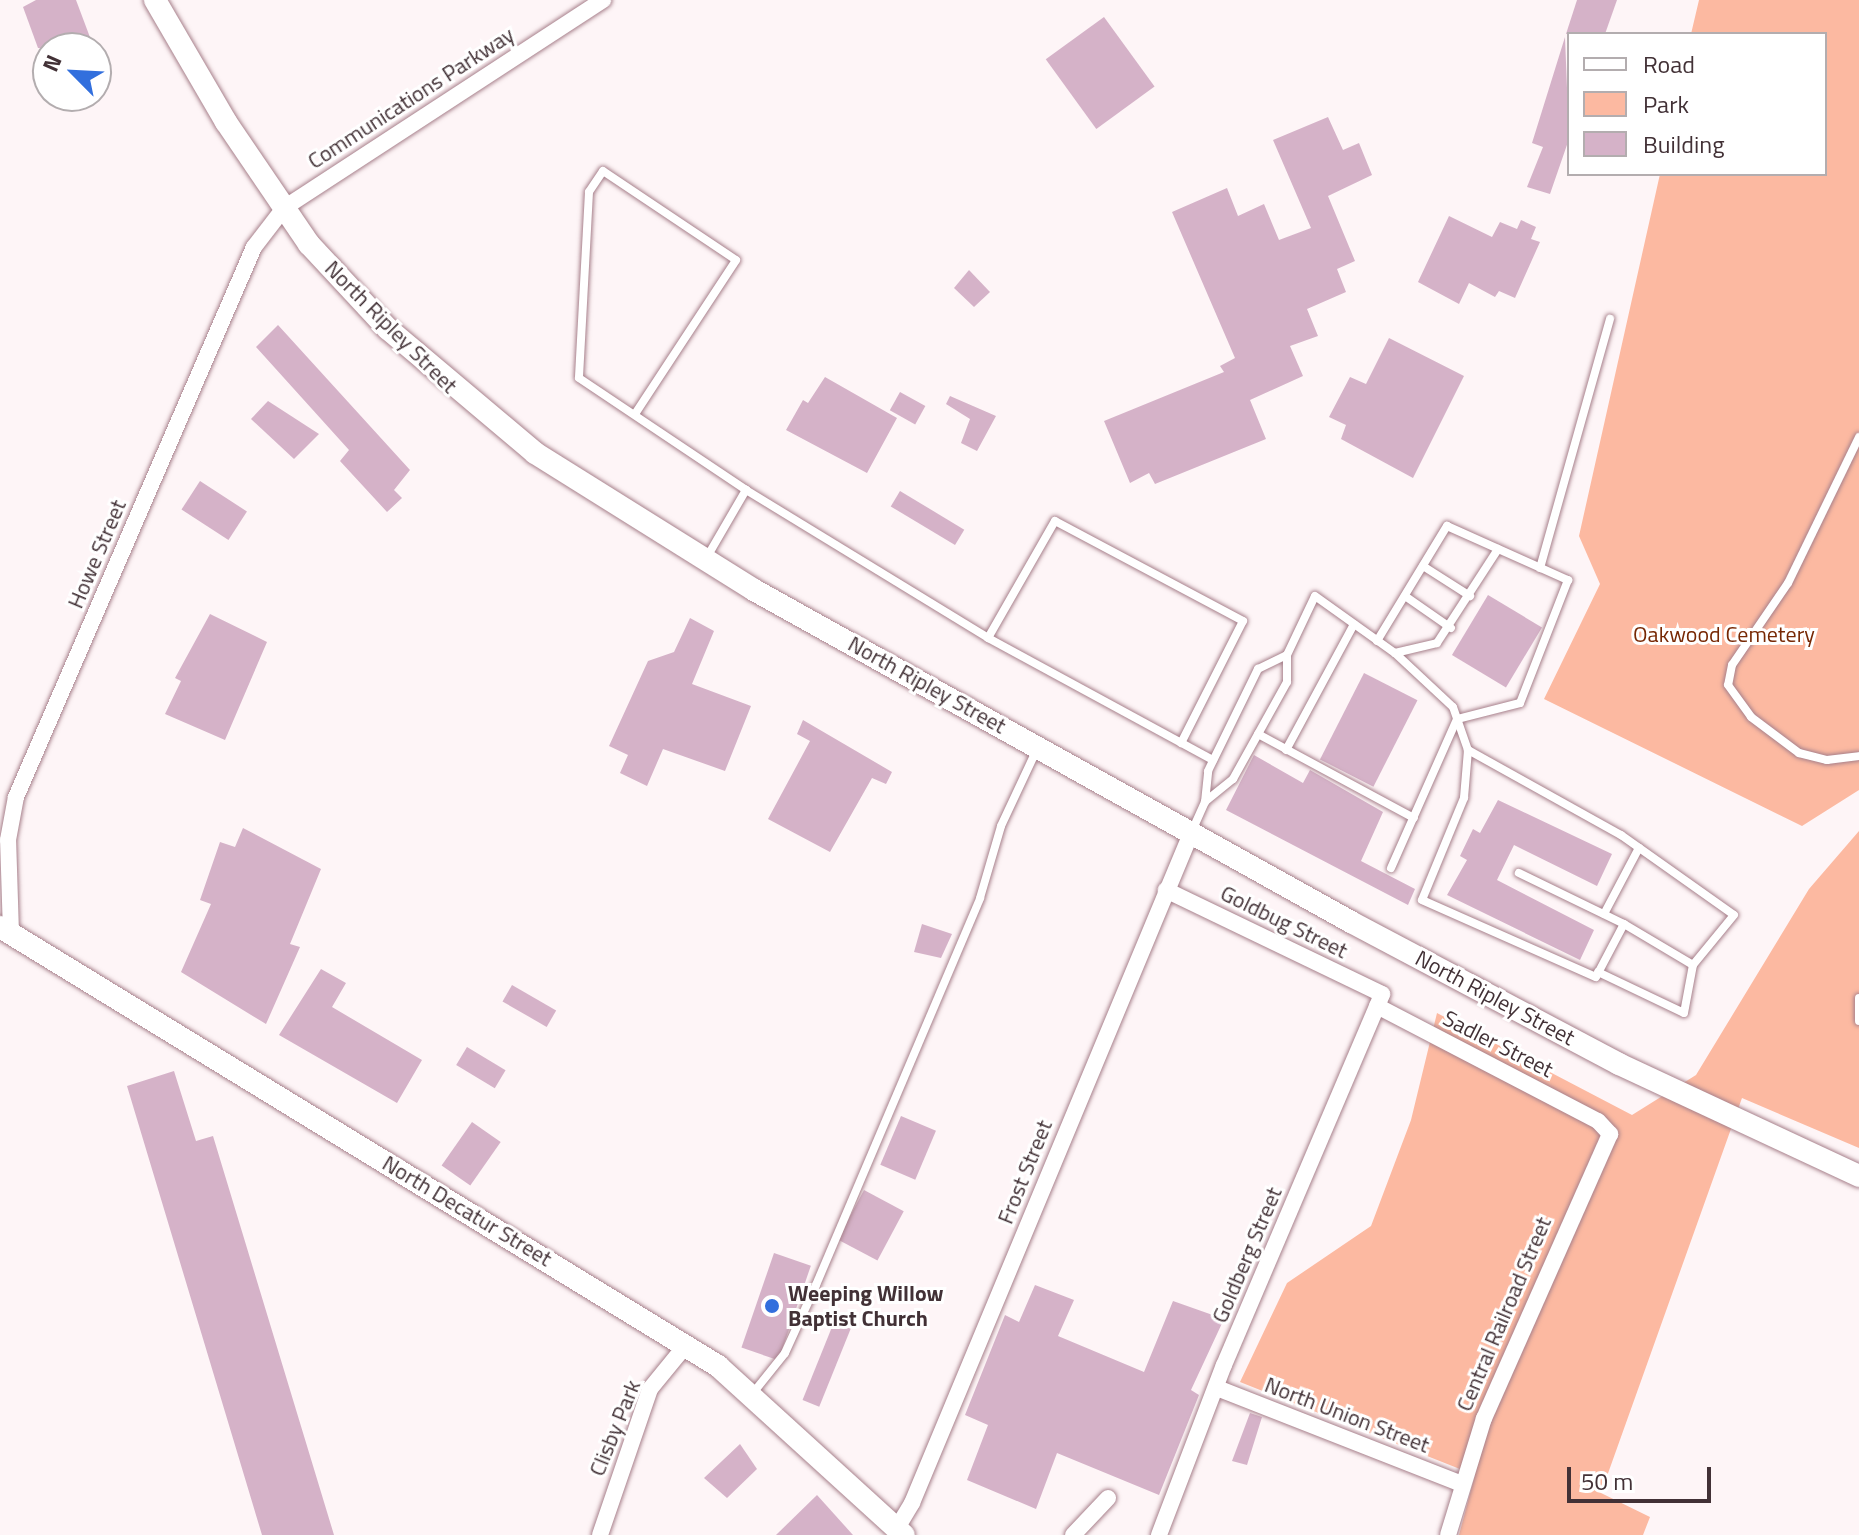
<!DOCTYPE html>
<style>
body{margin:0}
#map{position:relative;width:1859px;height:1535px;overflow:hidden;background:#fef5f7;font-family:"Titillium Web",sans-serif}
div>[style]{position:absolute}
.green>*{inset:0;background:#fcb9a1}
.building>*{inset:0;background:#d5b2c8;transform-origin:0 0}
.roads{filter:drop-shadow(0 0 2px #a7808b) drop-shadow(0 0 2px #a7808b)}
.lane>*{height:8px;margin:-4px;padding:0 4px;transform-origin:4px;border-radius:4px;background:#fff}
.street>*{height:16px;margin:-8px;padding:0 8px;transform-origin:8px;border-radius:8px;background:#fff}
.secondary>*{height:22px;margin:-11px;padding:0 11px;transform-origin:11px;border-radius:11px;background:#fff}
.dots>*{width:22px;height:22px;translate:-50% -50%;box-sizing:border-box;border:4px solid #fff;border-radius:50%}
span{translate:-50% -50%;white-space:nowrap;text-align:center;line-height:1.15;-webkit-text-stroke:6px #fff;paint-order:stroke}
.street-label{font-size:22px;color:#423136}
.park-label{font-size:22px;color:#772804}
.poi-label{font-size:22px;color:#423136;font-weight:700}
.left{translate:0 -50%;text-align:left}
.legend{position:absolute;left:1567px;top:32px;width:260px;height:144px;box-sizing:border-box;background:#fff;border:2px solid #b3adaf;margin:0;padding:10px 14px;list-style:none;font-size:24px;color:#423136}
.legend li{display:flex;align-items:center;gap:16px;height:40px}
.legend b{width:40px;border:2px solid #b3adaf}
.north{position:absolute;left:32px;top:32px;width:80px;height:80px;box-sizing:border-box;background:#fff;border:2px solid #b3adaf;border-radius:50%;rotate:294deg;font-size:22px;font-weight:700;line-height:32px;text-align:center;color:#423136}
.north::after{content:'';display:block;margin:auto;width:28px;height:36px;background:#326fdd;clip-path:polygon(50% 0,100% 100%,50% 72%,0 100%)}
.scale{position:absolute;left:1567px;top:1467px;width:144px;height:36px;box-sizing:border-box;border:4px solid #423136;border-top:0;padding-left:10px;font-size:24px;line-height:28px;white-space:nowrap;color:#423136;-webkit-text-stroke:6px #fff;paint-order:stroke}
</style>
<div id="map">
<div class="green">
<i style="clip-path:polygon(1699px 0,1859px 0,1859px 790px,1802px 826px,1544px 699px,1600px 584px,1579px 536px,1660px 174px,1825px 174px,1825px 34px,1691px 34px)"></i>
<i style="clip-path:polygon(1859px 831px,1859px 1148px,1742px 1098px,1601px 1493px,1650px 1517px,1643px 1535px,1459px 1535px,1475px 1475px,1240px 1382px,1287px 1283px,1371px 1226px,1411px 1120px,1437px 1013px,1632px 1115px,1696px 1075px,1809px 889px)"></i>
</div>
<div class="building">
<i style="clip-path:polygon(36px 0,76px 0,94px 48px,38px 48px,23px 7px)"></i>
<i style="clip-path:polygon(1577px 0,1617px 0,1605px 34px,1566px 34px)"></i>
<i style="left:1104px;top:17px;width:86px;height:72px;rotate:54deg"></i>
<i style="clip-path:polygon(1565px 37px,1569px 139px,1550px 194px,1527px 187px,1543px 147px,1532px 143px)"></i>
<i style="clip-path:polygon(1328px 117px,1343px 150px,1359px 143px,1372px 175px,1328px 196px,1355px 261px,1337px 269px,1346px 292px,1307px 309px,1318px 336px,1290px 346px,1303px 376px,1250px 400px,1266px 439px,1155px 484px,1149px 473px,1130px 483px,1104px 421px,1224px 372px,1220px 366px,1235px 358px,1172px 212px,1227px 188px,1238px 216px,1264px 204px,1279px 240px,1311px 228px,1273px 140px)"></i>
<i style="clip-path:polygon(1449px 216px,1492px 237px,1500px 222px,1517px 229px,1521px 220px,1536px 227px,1531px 239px,1540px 242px,1515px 298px,1499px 291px,1495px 297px,1469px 283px,1459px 304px,1418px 282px)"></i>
<i style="clip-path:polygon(969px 270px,990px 292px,974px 307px,954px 288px)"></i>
<i style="clip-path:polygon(278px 325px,410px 470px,394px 490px,402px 498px,387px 512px,340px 461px,349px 450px,256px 347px)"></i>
<i style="clip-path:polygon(1389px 338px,1464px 376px,1413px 478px,1341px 439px,1346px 425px,1329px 417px,1350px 377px,1366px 384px)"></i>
<i style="clip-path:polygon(825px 377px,897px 418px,867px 473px,786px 430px,803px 400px,808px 403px)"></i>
<i style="left:900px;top:392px;width:29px;height:21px;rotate:29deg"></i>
<i style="clip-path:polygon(950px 396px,996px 416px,977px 451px,961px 443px,970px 419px,946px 404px)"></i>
<i style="clip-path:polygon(268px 401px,319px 434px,294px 459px,251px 419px)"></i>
<i style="left:200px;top:481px;width:56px;height:34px;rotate:33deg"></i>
<i style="left:900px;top:491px;width:75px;height:18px;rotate:31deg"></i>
<i style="left:1488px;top:595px;width:63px;height:70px;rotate:31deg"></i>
<i style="clip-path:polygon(210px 614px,267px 642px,225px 740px,165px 714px,181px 681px,175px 678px)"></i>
<i style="clip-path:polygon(690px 618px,714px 631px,692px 684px,751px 706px,725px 771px,663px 749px,647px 786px,620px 773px,628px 755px,609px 746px,648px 661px,674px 652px)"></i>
<i style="left:1364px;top:673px;width:60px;height:97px;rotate:27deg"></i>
<i style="clip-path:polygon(803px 720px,892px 772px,886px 784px,872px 778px,830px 852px,768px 819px,810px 741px,797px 734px)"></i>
<i style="clip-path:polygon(1254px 755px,1303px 783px,1310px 770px,1383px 812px,1361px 861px,1415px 889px,1408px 905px,1226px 810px)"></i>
<i style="clip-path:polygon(1498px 800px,1612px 854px,1597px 886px,1514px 845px,1497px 880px,1594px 930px,1580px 960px,1447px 895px,1467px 860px,1460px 856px,1473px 829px,1480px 833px)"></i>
<i style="clip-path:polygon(243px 828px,321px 869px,290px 944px,300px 947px,266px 1024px,181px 972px,211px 904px,200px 900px,220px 842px,235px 847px)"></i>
<i style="clip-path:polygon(922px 924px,952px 934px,941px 958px,914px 952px)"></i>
<i style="clip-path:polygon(321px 969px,346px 983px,332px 1007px,422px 1060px,397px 1103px,279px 1035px)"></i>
<i style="left:512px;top:985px;width:51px;height:19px;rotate:30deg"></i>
<i style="left:467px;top:1047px;width:45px;height:21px;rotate:31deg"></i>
<i style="clip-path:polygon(174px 1071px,196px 1141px,213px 1136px,334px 1535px,262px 1535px,127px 1086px)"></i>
<i style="left:901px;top:1116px;width:38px;height:53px;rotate:23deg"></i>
<i style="left:472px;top:1122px;width:35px;height:53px;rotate:35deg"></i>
<i style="left:864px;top:1190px;width:45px;height:56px;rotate:28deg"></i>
<i style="left:774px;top:1253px;width:39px;height:100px;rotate:19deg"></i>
<i style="clip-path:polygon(1035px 1285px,1074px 1300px,1058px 1336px,1144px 1372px,1173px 1301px,1224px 1319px,1191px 1390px,1199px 1395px,1159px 1495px,1057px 1453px,1036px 1509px,967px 1480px,988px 1425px,965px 1415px,1005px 1315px,1019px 1322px)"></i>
<i style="left:834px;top:1322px;width:18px;height:84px;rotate:22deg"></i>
<i style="clip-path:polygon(1250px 1413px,1262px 1417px,1247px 1465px,1232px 1461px)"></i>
<i style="clip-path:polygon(740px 1444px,757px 1469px,727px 1498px,704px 1478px)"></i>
<i style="clip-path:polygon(817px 1495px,853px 1535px,776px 1535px)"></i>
</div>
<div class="roads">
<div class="lane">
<i style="left:635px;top:414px;width:184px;rotate:-56.7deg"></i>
<i style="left:736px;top:260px;width:160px;rotate:-146.2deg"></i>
<i style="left:603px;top:171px;width:25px;rotate:124deg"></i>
<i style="left:589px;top:192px;width:186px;rotate:93.1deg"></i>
<i style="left:579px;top:378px;width:201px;rotate:33.8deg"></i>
<i style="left:1859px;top:437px;width:162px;rotate:115.9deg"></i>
<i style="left:1788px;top:583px;width:99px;rotate:124.3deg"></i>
<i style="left:1732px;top:665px;width:20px;rotate:101deg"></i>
<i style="left:1728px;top:685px;width:39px;rotate:54deg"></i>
<i style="left:1751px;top:717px;width:60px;rotate:36.9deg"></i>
<i style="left:1799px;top:753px;width:29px;rotate:14deg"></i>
<i style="left:1827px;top:760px;width:32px;rotate:-7deg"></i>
<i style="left:707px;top:557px;width:78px;rotate:-59.8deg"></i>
<i style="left:746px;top:490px;width:284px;rotate:31.4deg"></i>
<i style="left:988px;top:638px;width:256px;rotate:28.5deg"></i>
<i style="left:1423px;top:566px;width:56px;rotate:32.6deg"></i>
<i style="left:1540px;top:568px;width:259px;rotate:-74.3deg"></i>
<i style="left:1405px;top:596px;width:56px;rotate:34.8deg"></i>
<i style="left:988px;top:638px;width:135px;rotate:-60.2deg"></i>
<i style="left:1055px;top:521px;width:213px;rotate:28deg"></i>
<i style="left:1243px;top:621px;width:137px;rotate:116.9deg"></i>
<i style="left:1377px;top:641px;width:135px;rotate:-58.7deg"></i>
<i style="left:1447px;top:526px;width:133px;rotate:24.1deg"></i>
<i style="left:1568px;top:580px;width:132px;rotate:111.3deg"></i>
<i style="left:1520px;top:703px;width:65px;rotate:165.7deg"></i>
<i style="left:1457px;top:719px;width:163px;rotate:113.9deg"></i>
<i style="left:1395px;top:653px;width:43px;rotate:-13.4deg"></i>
<i style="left:1437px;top:643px;width:112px;rotate:-57deg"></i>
<i style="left:1287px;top:655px;width:65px;rotate:-64.6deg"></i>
<i style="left:1315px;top:596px;width:98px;rotate:35.5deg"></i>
<i style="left:1395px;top:653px;width:79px;rotate:43deg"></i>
<i style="left:1453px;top:707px;width:46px;rotate:70.8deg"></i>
<i style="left:1468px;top:750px;width:48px;rotate:94.8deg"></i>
<i style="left:1464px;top:798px;width:110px;rotate:112.4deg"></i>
<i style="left:1422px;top:900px;width:190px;rotate:23.9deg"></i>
<i style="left:1596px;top:977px;width:60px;rotate:-62.2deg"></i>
<i style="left:1624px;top:924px;width:117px;rotate:-154.1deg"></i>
<i style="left:1258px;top:734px;width:177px;rotate:28.3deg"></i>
<i style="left:1286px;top:750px;width:143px;rotate:-61.6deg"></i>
<i style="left:1468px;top:750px;width:175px;rotate:29.1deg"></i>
<i style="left:1621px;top:835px;width:138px;rotate:35.3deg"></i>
<i style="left:1734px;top:915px;width:65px;rotate:129.4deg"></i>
<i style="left:1192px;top:831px;width:32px;rotate:-66deg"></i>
<i style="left:1205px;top:802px;width:31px;rotate:-84deg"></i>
<i style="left:1208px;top:771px;width:114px;rotate:-63.9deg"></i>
<i style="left:1258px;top:669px;width:32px;rotate:-26deg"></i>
<i style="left:1287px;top:655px;width:27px;rotate:90deg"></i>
<i style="left:1287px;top:682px;width:111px;rotate:119.1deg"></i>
<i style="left:1233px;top:779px;width:36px;rotate:141deg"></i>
<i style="left:1604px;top:914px;width:75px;rotate:-62.1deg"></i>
<i style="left:1598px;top:972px;width:95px;rotate:25.5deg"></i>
<i style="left:1684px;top:1013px;width:49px;rotate:-79.4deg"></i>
<i style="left:1693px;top:965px;width:80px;rotate:-149.3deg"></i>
<i style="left:1859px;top:998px;width:23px;rotate:90deg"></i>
<i style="left:753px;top:1393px;width:51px;rotate:-51.3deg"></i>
<i style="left:785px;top:1353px;width:75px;rotate:-65.5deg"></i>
<i style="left:816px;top:1285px;width:420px;rotate:-67deg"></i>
<i style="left:980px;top:898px;width:75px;rotate:-73.7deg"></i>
<i style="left:1001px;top:826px;width:85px;rotate:-64.9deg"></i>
</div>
<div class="street">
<i style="left:11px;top:933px;width:93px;rotate:-91.8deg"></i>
<i style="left:8px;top:840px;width:44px;rotate:-79.5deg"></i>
<i style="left:16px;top:797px;width:599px;rotate:-66.6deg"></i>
<i style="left:254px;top:247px;width:49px;rotate:-52.4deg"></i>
<i style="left:284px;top:208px;width:381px;rotate:-33.1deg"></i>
<i style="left:1377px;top:1006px;width:249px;rotate:27.5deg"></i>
<i style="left:1598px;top:1121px;width:18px;rotate:47deg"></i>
<i style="left:1610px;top:1134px;width:311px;rotate:113.9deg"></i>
<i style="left:1484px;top:1418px;width:122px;rotate:107.1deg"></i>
<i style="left:1217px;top:1388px;width:263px;rotate:21.4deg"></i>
<i style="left:897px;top:1528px;width:29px;rotate:-59deg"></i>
<i style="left:912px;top:1503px;width:728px;rotate:-67.38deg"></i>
<i style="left:600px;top:1535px;width:154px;rotate:-71.1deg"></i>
<i style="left:650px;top:1389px;width:57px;rotate:-50.7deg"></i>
<i style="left:1073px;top:1535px;width:51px;rotate:-46.6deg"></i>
<i style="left:1159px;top:1535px;width:182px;rotate:-69.1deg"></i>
<i style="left:1224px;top:1365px;width:403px;rotate:-66.9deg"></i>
<i style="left:1382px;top:994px;width:240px;rotate:-154.3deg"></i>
</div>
<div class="secondary">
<i style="left:155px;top:0;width:141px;rotate:59.8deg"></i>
<i style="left:226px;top:122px;width:148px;rotate:55.8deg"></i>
<i style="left:309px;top:244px;width:116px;rotate:47.1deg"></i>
<i style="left:388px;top:329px;width:192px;rotate:40.1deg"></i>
<i style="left:535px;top:453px;width:258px;rotate:32deg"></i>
<i style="left:754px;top:590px;width:683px;rotate:29.08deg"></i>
<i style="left:1351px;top:922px;width:303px;rotate:27.9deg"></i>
<i style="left:1619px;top:1064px;width:265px;rotate:25deg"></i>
<i style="left:0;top:927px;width:842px;rotate:31.44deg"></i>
<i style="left:718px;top:1366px;width:251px;rotate:42.3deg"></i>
</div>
</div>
<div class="dots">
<i style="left:772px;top:1306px;background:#326fdd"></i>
</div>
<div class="street-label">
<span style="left:411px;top:98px;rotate:-33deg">Communications Parkway</span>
<span style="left:391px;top:327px;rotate:45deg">North Ripley Street</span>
<span style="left:97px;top:554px;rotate:-67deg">Howe Street</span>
<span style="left:927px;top:685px;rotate:29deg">North Ripley Street</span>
<span style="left:1284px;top:922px;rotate:26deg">Goldbug Street</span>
<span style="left:1495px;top:998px;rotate:28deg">North Ripley Street</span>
<span style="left:1498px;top:1044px;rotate:27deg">Sadler Street</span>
<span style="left:1025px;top:1172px;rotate:-68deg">Frost Street</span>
<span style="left:467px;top:1211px;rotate:31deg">North Decatur Street</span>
<span style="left:1247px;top:1255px;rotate:-67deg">Goldberg Street</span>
<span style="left:1504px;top:1314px;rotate:-67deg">Central Railroad Street</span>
<span style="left:1347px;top:1415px;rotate:21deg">North Union Street</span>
<span style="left:615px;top:1428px;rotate:-68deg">Clisby Park</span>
</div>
<div class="park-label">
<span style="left:1724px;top:635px">Oakwood Cemetery</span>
</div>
<div class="poi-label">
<span class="left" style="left:788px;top:1306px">Weeping Willow<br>Baptist Church</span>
</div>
<ul class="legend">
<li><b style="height:10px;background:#fff"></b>Road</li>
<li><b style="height:22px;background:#fcb9a1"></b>Park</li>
<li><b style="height:22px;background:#d5b2c8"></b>Building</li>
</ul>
<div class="north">N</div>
<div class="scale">50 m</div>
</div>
